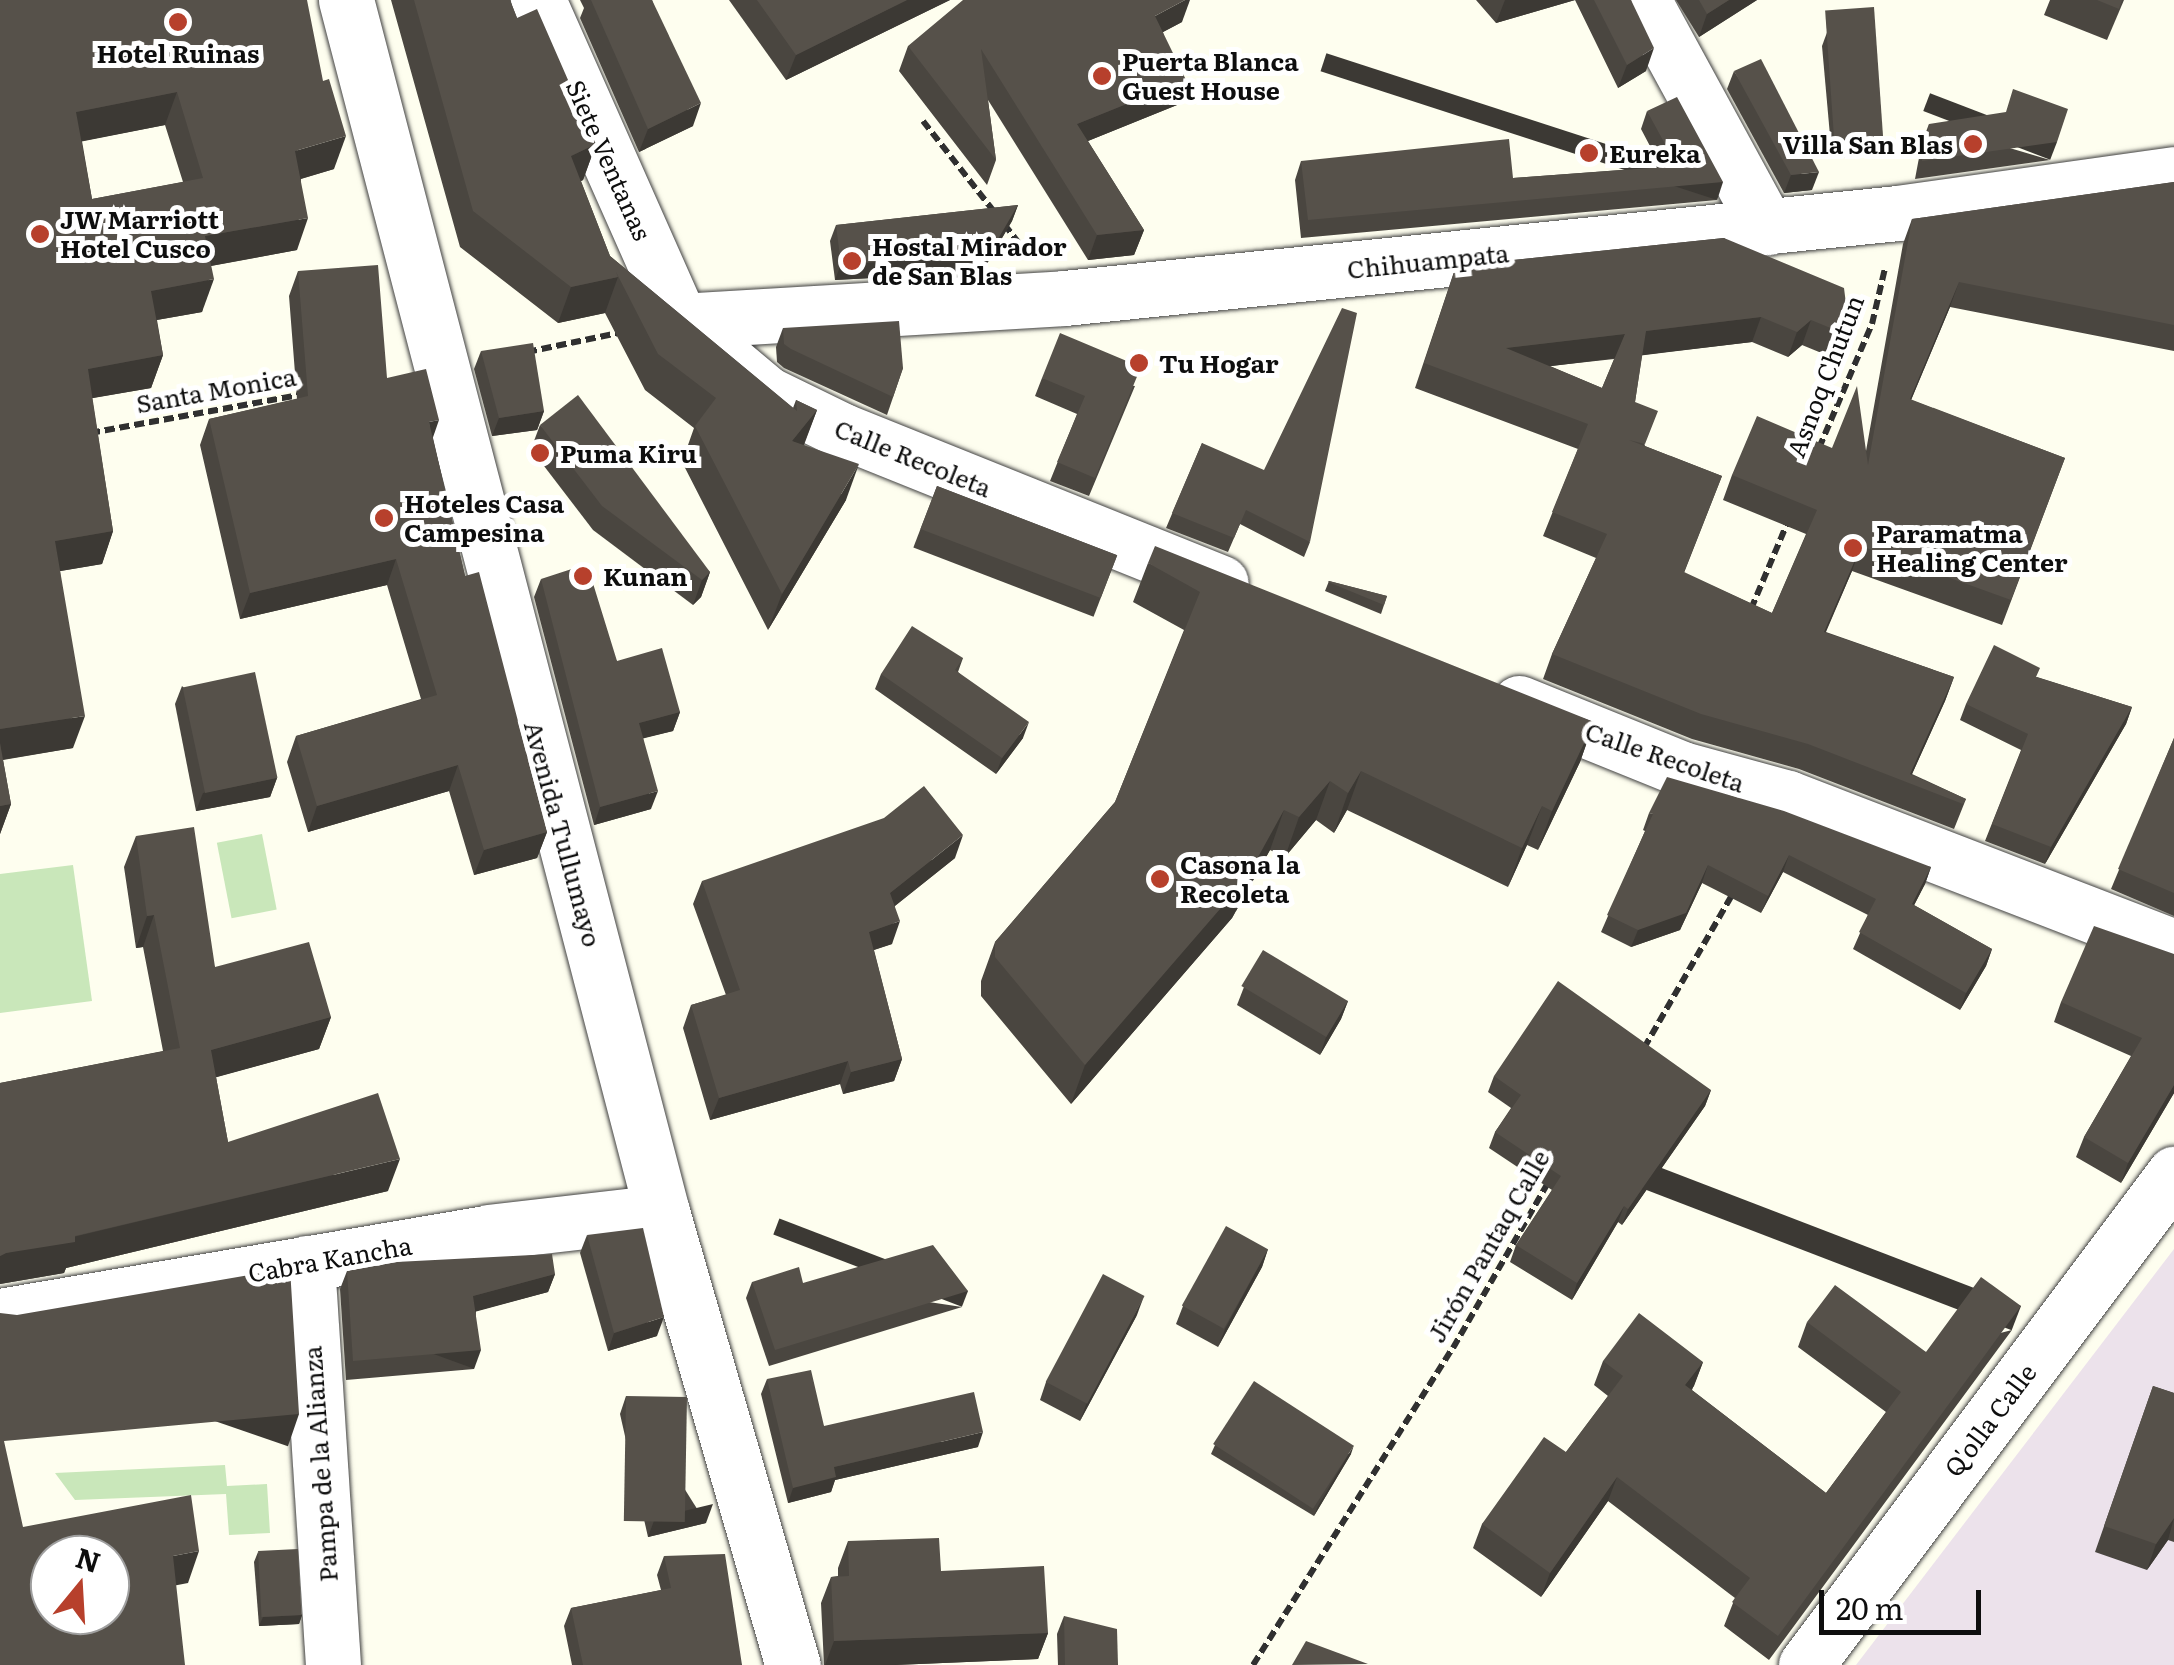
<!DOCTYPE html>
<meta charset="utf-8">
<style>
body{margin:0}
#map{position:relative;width:2174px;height:1665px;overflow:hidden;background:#fefeef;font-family:Literata,serif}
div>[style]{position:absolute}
.industrial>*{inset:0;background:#ece2eb}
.green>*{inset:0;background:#c9e7ba;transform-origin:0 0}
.path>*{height:6px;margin-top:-3px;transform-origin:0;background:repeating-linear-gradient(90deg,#303030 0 10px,transparent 0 15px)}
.roads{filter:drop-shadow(0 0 2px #414141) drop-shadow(0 0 2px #414141)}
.minor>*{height:55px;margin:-27.5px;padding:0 27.5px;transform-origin:27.5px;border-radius:27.5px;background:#fff}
.wall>*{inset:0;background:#4a4640;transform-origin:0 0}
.shaded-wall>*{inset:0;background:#3c3934;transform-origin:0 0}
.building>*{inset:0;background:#56514a;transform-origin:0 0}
.dots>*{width:28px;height:28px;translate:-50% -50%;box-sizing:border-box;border:5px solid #fff;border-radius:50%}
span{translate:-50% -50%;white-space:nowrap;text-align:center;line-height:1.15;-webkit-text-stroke:10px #fff;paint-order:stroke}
.poi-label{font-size:25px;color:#0e0e0e;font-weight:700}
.left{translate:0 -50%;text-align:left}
.right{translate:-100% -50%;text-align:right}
.street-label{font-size:25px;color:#0e0e0e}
.north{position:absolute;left:30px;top:1535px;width:100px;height:100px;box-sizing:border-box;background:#fff;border:2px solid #9f9f9f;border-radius:50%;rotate:18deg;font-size:28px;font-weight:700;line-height:40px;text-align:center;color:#0e0e0e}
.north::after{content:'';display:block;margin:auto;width:35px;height:45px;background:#b7402c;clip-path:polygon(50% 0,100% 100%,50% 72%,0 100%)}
.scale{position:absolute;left:1819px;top:1590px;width:162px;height:45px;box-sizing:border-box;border:5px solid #0e0e0e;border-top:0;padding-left:12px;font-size:30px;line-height:35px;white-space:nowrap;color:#0e0e0e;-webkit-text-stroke:8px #fff;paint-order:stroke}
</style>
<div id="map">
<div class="industrial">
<i style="clip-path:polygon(2174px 1249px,2174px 1665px,1856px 1665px)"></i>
</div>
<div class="green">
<i style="left:262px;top:834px;width:77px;height:46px;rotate:79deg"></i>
<i style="clip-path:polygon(73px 865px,92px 1001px,0 1013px,0 874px)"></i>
<i style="clip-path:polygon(225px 1465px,227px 1486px,267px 1484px,270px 1533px,229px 1535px,226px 1494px,75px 1500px,55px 1473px)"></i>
</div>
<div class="path">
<i style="left:923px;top:121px;width:118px;rotate:51.9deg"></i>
<i style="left:1004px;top:224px;width:28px;rotate:52deg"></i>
<i style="left:527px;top:352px;width:98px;rotate:-11.8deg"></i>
<i style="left:90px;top:433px;width:218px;rotate:-10.3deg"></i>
<i style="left:1819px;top:448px;width:135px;rotate:-66.9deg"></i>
<i style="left:1872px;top:324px;width:57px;rotate:-76.9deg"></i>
<i style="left:1751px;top:609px;width:98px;rotate:-67.1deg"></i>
<i style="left:1644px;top:1048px;width:182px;rotate:-60.1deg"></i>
<i style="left:1253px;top:1665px;width:375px;rotate:-57.8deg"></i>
<i style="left:1453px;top:1348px;width:190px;rotate:-60.1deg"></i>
</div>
<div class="roads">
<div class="minor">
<i style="left:346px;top:0;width:1253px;rotate:75.39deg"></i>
<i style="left:662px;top:1212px;width:472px;rotate:73.9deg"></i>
<i style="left:538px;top:0;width:351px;rotate:66.1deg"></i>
<i style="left:680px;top:321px;width:114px;rotate:40deg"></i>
<i style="left:767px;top:394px;width:85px;rotate:26deg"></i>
<i style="left:843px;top:431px;width:407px;rotate:21.9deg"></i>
<i style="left:1643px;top:0;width:259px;rotate:61.4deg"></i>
<i style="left:680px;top:321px;width:385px;rotate:-3.4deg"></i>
<i style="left:1064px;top:298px;width:838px;rotate:-5.82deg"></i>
<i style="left:1898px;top:213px;width:279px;rotate:-8deg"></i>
<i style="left:1519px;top:703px;width:176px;rotate:22deg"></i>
<i style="left:1682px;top:769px;width:110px;rotate:15.3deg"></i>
<i style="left:1788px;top:798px;width:414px;rotate:21.1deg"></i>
<i style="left:307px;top:1263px;width:403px;rotate:86.3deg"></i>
<i style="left:0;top:1316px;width:496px;rotate:-9.7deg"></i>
<i style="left:489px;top:1232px;width:174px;rotate:-6.6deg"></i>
<i style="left:1806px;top:1665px;width:614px;rotate:-53.15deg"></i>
</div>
</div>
<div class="wall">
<i style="clip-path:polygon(evenodd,0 0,334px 169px,301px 179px,297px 250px,211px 266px,202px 312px,157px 320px,163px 355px,151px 388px,92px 398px,113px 531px,102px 564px,60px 571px,73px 748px,3px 760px,11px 804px,0 834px,0 0,165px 125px,183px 182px,92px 199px,82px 141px,165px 125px)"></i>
<i style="clip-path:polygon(391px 0,510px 0,517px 18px,596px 144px,583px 180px,581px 181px,610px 256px,793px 408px,796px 400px,817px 410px,804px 445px,846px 500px,768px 630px,682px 462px,694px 428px,645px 390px,605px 313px,558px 323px,460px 247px)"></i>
<i style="clip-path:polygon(580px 0,652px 0,693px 126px,639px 152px,580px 18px,584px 8px)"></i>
<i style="clip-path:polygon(729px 0,950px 0,786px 80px)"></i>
<i style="clip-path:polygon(1476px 0,1631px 0,1646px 71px,1618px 88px,1575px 0,1496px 23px)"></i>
<i style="clip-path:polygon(1676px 0,1757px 0,1699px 37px)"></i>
<i style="clip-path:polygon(2050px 0,2124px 0,2107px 40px,2044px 15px)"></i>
<i style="clip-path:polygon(1182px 22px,1163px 32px,1177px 105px,1088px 141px,1144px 230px,1134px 255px,1088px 260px,988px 100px,996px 160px,987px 185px,899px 71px,908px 46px)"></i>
<i style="clip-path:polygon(1829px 27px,1877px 155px,1832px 158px,1822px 46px)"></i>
<i style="clip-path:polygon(1734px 71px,1812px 190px,1784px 193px,1727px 89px)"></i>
<i style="clip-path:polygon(1647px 111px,1717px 200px,1301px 238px,1295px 180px,1301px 161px,1513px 178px,1661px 167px,1641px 129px)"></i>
<i style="clip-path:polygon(1929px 124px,2050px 160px,1915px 179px,1922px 142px)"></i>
<i style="clip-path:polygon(evenodd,2174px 182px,2174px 351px,1950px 307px,1911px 400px,2065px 458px,2002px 625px,1852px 571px,1826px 632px,1954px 677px,1945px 701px,1912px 774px,1966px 799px,1954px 829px,1799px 769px,1692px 739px,1543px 679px,1552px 654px,1596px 558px,1543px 536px,1578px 449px,1415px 388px,1456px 266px,1724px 238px,1850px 336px,1841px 361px,1802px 345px,1788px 357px,1752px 342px,1642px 355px,1635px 402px,1645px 446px,1722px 476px,1684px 573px,1772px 613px,1806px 534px,1723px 500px,1732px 475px,1832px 448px,1866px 451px,1903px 244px,1912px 219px,2174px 182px,1614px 359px,1602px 388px,1550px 366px,1614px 359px)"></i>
<i style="clip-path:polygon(1018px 205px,1012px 221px,982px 272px,835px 280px,830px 241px,836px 225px)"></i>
<i style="clip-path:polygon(298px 271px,387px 378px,433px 438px,465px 576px,547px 832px,537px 858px,474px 875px,449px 791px,308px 832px,287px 762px,296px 736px,421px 699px,387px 585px,240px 619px,200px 445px,209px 419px,297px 399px,289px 296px)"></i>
<i style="clip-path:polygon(783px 328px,903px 368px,887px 415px,784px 368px,777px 362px,776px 347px)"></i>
<i style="clip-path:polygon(481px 351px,544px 411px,537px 430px,492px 436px,474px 369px)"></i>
<i style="clip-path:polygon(1042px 378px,1135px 386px,1089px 496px,1050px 481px,1077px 414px,1035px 396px)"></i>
<i style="clip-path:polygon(540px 425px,710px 572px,701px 597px,693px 605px,593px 530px,531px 449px)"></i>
<i style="clip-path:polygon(1202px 443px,1310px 542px,1304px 557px,1240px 524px,1228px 552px,1166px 528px)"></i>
<i style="left:937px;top:486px;width:193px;height:66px;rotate:21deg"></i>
<i style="clip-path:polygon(1148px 563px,1594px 722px,1580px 762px,1538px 850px,1527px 845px,1508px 887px,1347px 810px,1334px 833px,1316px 820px,1285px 857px,1270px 850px,1232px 918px,1071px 1104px,981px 996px,981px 981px,995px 942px,1115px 802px,1184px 630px,1133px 602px)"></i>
<i style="clip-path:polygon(541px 579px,617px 661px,680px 712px,673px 731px,643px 738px,651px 809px,594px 825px,534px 597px)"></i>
<i style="clip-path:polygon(1329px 581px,1387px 596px,1381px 614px,1325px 591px)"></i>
<i style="clip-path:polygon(963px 658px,958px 672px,1023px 738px,996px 774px,875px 689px,881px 674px)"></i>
<i style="clip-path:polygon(2037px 677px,2132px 707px,2126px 724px,2045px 864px,1985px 841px,2021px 750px,1960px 720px,1966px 704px)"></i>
<i style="clip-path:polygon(182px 686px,277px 778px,270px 797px,196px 811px,175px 704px)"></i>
<i style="clip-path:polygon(2174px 738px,2174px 916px,2111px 889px)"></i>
<i style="clip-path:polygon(1649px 813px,1931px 867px,1925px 884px,1914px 905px,1992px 949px,1986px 966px,1960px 1010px,1853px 949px,1868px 915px,1783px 872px,1761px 913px,1702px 883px,1680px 930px,1631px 947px,1601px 932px,1645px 831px,1643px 830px)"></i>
<i style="clip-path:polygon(136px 836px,215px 967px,331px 1017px,319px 1049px,216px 1077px,228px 1142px,388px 1191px,66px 1268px,64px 1273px,0 1284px,0 1083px,163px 1051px,143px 947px,136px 948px,124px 867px)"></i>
<i style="clip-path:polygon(955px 858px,895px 906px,892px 944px,874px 950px,902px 1059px,894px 1081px,843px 1094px,840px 1084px,710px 1120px,683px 1028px,691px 1005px,726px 995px,693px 904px,702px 881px)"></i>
<i style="clip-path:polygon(2174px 954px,2174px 1093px,2121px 1183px,2076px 1157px,2084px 1137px,2131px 1056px,2054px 1022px,2061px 1002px)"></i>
<i style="clip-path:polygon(1244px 987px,1348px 1001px,1341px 1019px,1320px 1055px,1237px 1005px)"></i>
<i style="clip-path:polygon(1494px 1076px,1711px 1090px,1705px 1106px,1622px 1225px,1618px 1222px,1572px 1300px,1510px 1262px,1516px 1245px,1552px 1190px,1489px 1148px,1495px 1132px,1511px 1108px,1488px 1092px)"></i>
<i style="clip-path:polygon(587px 1235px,657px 1336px,608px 1351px,580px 1253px)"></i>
<i style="clip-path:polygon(1268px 1249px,1262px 1267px,1218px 1347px,1176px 1324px,1183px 1306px)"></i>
<i style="clip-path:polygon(347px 1271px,555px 1274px,548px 1292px,476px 1311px,474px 1369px,346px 1380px,340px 1289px)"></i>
<i style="clip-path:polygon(752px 1282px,803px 1283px,962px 1307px,769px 1366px,746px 1298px)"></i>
<i style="clip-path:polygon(1137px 1315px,1080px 1421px,1040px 1400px,1046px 1382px)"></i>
<i style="clip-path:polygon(1807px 1322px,1926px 1352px,2012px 1330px,1769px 1660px,1724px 1626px,1735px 1598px,1608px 1501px,1541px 1597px,1473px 1548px,1482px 1524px,1566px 1452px,1608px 1396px,1594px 1385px,1603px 1361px,1703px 1362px,1692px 1390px,1826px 1493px,1886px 1412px,1798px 1347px)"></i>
<i style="clip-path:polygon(767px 1379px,824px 1426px,978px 1447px,835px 1480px,831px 1492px,788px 1503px,761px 1394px)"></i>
<i style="clip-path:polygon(2153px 1386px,2174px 1393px,2174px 1542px,2168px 1540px,2147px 1570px,2095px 1552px)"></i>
<i style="clip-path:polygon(626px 1396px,706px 1523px,648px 1537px,620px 1414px)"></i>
<i style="clip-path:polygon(1215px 1445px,1351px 1454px,1314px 1516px,1211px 1454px)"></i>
<i style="clip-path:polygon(848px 1541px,941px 1571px,1048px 1633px,1038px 1659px,895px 1665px,824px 1665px,821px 1603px,831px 1577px,838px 1576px,838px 1568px)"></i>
<i style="clip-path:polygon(258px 1552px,302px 1615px,299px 1624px,259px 1626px,254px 1562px)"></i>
<i style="clip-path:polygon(664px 1556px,742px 1665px,572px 1665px,564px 1626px,571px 1608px,661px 1590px,657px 1575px)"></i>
<i style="clip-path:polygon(1064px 1616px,1118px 1665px,1058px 1665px,1057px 1634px)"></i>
</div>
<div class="shaded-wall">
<i style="clip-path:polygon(907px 0,950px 0,786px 80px,796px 55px)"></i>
<i style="clip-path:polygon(1185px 0,1190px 0,1182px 22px,1146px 41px,1155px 16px)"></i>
<i style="clip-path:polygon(1505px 0,1575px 0,1496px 23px)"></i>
<i style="clip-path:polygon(1729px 0,1757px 0,1699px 37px,1707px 14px)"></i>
<i style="clip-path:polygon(1654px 48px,1646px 71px,1618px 88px,1627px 65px)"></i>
<i style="clip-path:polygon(1186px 80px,1177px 105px,1068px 149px,1077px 124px)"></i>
<i style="clip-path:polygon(177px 92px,165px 125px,64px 145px,76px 112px)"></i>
<i style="clip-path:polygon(701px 103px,693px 126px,639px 152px,648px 129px)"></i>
<i style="clip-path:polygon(346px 136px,334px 169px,283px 184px,295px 151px)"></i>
<i style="clip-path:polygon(1884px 137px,1877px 155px,1832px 158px,1838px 140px)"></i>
<i style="left:2057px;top:142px;width:19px;height:136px;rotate:111deg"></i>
<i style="clip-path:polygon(596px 144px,583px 180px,558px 192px,571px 156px)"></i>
<i style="clip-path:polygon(1819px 172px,1812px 190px,1784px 193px,1791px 175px)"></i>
<i style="left:1723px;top:182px;width:19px;height:417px;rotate:108deg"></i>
<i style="clip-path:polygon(1018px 205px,1012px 221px,982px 272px,835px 280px,841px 264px)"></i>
<i style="clip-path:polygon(308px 218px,297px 250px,194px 269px,205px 236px)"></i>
<i style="clip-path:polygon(1144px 230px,1134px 255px,1088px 260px,1097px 235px)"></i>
<i style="clip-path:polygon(618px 277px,605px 313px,558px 323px,571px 287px)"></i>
<i style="clip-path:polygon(214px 279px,202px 312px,139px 323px,151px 291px)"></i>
<i style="clip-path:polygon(1959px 282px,1950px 307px,1901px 424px,1910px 399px)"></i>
<i style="clip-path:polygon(1761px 317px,1752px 342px,1637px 356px,1646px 331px)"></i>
<i style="clip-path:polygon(1811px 320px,1802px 345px,1788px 357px,1797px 332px)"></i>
<i style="clip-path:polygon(1625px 334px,1616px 358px,1496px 373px,1506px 348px)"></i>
<i style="clip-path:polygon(163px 355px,151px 388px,76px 401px,88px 369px)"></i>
<i style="clip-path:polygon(817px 410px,803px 446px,792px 441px)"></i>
<i style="clip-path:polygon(544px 411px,537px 430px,492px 436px,499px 418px)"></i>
<i style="clip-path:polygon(439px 420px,430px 446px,429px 422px)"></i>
<i style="clip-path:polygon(859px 464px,846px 500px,768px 630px,782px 594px)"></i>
<i style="clip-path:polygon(113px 531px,102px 564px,43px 574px,55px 541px)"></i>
<i style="clip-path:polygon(1861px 546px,1852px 571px,1815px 656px,1824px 632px)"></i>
<i style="clip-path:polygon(396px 559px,387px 585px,240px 619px,250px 593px)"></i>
<i style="clip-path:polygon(710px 572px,701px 597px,693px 605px,702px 580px)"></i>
<i style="clip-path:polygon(1954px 677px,1945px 701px,1908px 783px,1910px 774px)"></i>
<i style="clip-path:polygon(2132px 707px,2126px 724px,2045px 864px,2051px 847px)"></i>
<i style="clip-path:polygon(680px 712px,673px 731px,633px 741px,639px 723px)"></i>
<i style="clip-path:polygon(85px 716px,73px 748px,0 760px,0 729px)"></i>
<i style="clip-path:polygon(1029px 722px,1023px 738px,996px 774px,1002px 758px)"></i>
<i style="clip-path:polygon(1594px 722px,1580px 762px,1538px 850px,1552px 811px)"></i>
<i style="clip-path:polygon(458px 765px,449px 791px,308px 832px,317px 806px)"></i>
<i style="clip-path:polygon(1361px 771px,1347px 810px,1334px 833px,1348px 793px)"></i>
<i style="clip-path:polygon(277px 778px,270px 797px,196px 811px,203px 793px)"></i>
<i style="clip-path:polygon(1330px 781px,1316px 820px,1285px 857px,1299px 817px)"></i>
<i style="clip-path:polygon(658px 791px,651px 809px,594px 825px,600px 807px)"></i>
<i style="clip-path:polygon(11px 804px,0 834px,0 806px)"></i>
<i style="clip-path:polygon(1542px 806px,1527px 845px,1508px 887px,1522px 848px)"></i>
<i style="clip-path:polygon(1284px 810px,1270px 850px,1232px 918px,1071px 1104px,1085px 1065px)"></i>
<i style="clip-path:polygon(547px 832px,537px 858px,474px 875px,484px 850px)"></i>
<i style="clip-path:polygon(963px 835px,955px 858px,882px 916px,890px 893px)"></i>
<i style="clip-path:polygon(1789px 855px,1783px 872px,1761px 913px,1768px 896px)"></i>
<i style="clip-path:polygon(1708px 865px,1702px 883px,1680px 930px,1631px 947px,1638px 930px)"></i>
<i style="clip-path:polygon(1931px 867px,1925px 884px,1906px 921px,1912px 904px)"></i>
<i style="clip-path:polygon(154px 915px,143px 947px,136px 948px,147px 916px)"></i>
<i style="clip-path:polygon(900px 921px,892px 944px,861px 954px,869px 932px)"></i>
<i style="clip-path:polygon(1992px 949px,1986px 966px,1960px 1010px,1966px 993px)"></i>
<i style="clip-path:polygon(1348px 1001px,1341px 1019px,1320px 1055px,1326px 1037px)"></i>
<i style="clip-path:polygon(331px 1017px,319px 1049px,199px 1082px,211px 1050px)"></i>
<i style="clip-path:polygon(902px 1059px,894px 1081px,843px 1094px,851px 1072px)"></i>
<i style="clip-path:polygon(848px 1061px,840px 1084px,710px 1120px,719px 1098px)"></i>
<i style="clip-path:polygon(2174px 1085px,2174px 1093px,2121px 1183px,2128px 1163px)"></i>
<i style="clip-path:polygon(1711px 1090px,1705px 1106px,1622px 1225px,1628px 1209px)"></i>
<i style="clip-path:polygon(400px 1159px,388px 1191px,66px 1268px,64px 1273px,0 1284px,0 1256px,6px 1253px)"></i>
<i style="clip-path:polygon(1624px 1206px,1618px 1222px,1572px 1300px,1577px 1283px)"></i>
<i style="clip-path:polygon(1268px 1249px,1262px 1267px,1218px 1347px,1225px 1329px)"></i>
<i style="clip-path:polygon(555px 1274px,548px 1292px,467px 1314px,473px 1296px)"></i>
<i style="left:968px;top:1291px;width:17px;height:202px;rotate:111deg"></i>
<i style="clip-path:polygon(1144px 1296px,1137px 1315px,1080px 1421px,1087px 1402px)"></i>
<i style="left:2021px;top:1306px;width:26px;height:410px;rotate:111deg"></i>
<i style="clip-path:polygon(664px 1317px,657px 1336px,608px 1351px,614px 1333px)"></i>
<i style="left:481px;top:1350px;width:20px;height:128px;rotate:110deg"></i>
<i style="clip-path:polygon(1703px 1362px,1694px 1386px,1677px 1409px,1685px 1385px)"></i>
<i style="left:299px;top:1414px;width:34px;height:296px;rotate:109deg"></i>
<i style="clip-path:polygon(983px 1432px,978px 1447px,835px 1480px,831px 1492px,788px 1503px,793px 1488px,834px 1467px)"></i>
<i style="clip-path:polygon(1354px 1445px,1351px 1454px,1314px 1516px,1318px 1506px)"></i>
<i style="clip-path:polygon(1617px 1477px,1608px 1501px,1541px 1597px,1550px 1573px)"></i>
<i style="clip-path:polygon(713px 1504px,706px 1523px,648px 1537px,655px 1518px)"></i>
<i style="clip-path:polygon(2174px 1518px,2168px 1540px,2147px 1570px,2156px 1544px)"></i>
<i style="clip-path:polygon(199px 1551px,188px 1583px,162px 1588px,173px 1556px)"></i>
<i style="clip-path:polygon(302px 1615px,299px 1624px,259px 1626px,263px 1617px)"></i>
<i style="clip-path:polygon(1048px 1633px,1038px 1659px,895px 1665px,825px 1665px,834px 1641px)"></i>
</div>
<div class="building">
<i style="clip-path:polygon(evenodd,0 0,307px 0,323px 81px,329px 79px,346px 136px,295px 151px,308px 218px,205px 236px,214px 279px,151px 291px,163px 355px,88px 369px,113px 531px,55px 541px,85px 716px,0 729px,0 0,177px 92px,203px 178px,92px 199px,76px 112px,177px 92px)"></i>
<i style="clip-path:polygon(414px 0,510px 0,517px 18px,537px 9px,596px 144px,571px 156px,610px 256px,797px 411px,796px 400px,817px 410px,792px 441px,859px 464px,782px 594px,695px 426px,716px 398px,658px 354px,616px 272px,618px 277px,571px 287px,473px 211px)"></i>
<i style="clip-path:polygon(591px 0,652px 0,701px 103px,648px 129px)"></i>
<i style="clip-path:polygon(757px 0,907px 0,796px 55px)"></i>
<i style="clip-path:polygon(963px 0,1185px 0,1155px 16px,1186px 80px,1077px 124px,1144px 230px,1097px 235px,981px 49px,996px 160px,908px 46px)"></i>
<i style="clip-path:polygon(1594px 0,1631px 0,1654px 48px,1627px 65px)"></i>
<i style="clip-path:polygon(1699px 0,1729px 0,1707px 14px)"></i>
<i style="clip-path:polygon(2097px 0,2122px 0,2119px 9px)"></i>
<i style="left:1874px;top:7px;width:130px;height:49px;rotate:86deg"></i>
<i style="clip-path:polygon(1761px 59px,1819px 172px,1791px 175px,1734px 71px)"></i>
<i style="clip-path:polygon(2013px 89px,2068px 109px,2057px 142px,1922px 161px,1929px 124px,2006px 112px)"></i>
<i style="clip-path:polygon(1677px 97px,1723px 182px,1308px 220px,1301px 161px,1509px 139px,1513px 178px,1677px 166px,1647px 111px)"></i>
<i style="clip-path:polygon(evenodd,2174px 182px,2174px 325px,1959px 282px,1910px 399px,2065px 458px,2011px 600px,1861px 546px,1824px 632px,1954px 677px,1910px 774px,1966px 799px,1963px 804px,1808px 744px,1701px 714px,1552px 654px,1607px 534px,1552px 512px,1588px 424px,1424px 363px,1456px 266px,1724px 238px,1844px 288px,1850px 336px,1811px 320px,1797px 332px,1761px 317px,1646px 331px,1635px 402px,1658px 411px,1645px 444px,1629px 440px,1722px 476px,1684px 572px,1772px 613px,1817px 510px,1732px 475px,1757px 416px,1832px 448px,1857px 386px,1868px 465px,1912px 219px,2174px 182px,1625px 334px,1602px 388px,1506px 348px,1625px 334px)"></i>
<i style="clip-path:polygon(1018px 205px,988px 256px,841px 264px,836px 225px)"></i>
<i style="clip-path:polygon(378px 265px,387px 378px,426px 369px,439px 420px,429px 422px,465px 576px,479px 572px,547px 832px,484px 850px,458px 765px,317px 806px,296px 736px,437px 695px,396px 559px,250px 593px,209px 419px,308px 396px,298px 271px)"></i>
<i style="clip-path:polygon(1342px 308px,1357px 313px,1310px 542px,1246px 510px,1234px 538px,1172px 513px,1202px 443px,1264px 470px)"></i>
<i style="clip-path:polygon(899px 321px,903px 368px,893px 397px,791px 349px,784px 344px,783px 328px)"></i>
<i style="clip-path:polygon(1060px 333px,1141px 367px,1095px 478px,1057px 462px,1085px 396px,1042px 378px)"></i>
<i style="clip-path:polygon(533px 343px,544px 411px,499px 418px,481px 351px)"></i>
<i style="clip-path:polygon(578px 395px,710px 572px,702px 580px,602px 506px,540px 425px)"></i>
<i style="left:937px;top:486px;width:193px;height:46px;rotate:21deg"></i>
<i style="clip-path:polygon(1155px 546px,1594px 722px,1552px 811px,1542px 806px,1522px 848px,1361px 771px,1348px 793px,1330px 781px,1299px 817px,1284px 810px,1246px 879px,1085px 1065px,995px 957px,995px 942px,1115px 802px,1200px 592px,1148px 563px)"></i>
<i style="clip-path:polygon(587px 564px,617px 661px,662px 648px,680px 712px,639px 723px,658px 791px,600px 807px,541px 579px)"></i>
<i style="clip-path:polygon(1329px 581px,1387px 596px,1384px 605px,1328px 582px)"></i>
<i style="clip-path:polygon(912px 626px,963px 658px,955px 670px,1029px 722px,1002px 758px,881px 674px)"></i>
<i style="clip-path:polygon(1994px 645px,2040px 668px,2036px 677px,2132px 707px,2051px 847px,1992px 824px,2028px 734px,1966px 704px)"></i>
<i style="left:255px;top:672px;width:108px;height:74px;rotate:78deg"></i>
<i style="clip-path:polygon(2174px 738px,2174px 893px,2118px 869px)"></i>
<i style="clip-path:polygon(0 743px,11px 804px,0 806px)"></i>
<i style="clip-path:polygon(1667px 777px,1784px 811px,1931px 867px,1912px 904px,1992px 949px,1966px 993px,1859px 932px,1876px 899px,1789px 855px,1768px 896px,1708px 865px,1686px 913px,1638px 930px,1607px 915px,1653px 814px,1649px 813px)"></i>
<i style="clip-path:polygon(924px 786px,963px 835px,890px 893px,900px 921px,869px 932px,902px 1059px,851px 1072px,848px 1061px,719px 1098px,691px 1005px,740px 990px,702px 881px,884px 818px)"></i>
<i style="clip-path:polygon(194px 827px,215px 967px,309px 942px,331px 1017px,211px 1050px,228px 1142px,378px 1093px,400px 1159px,75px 1236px,75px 1242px,6px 1253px,0 1256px,0 1083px,180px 1048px,154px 915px,147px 916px,136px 836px)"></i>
<i style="clip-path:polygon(2094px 926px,2174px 954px,2174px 1085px,2128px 1163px,2084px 1137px,2142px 1038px,2061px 1002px)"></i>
<i style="left:1263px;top:950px;width:99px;height:42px;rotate:31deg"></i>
<i style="clip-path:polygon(1558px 981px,1711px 1090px,1628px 1209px,1624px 1206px,1577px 1283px,1516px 1245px,1561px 1176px,1495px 1132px,1521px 1095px,1494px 1076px)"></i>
<i style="left:1226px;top:1226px;width:48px;height:91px;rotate:29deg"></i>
<i style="clip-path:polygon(643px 1228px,664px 1317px,614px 1333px,587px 1235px)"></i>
<i style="clip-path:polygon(933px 1245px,968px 1291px,775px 1350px,752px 1282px,799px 1267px,803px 1283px)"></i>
<i style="clip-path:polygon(552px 1254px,555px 1274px,473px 1296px,481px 1350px,353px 1361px,347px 1271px,396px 1262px)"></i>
<i style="clip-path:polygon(evenodd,290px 1268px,299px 1414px,4px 1441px,23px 1527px,191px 1495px,199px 1551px,173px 1556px,185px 1665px,0 1665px,0 1313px,17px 1315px,290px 1268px,50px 1555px,110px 1555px,110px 1615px,50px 1615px,50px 1555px)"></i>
<i style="left:1103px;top:1274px;width:47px;height:122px;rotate:28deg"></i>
<i style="clip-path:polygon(1981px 1277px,2021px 1306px,1778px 1636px,1732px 1602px,1750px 1578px,1617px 1477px,1550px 1573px,1482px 1524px,1544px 1437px,1566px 1452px,1623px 1376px,1603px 1361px,1639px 1313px,1703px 1362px,1685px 1385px,1826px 1493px,1901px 1392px,1807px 1322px,1835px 1285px,1926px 1352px)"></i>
<i style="clip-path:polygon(811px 1370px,824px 1426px,974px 1392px,983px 1432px,834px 1467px,836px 1477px,793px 1488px,767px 1379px)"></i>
<i style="left:1254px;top:1381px;width:119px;height:75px;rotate:33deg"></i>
<i style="clip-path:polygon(2153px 1386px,2174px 1393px,2174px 1518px,2156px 1544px,2104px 1526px)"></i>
<i style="left:626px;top:1396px;width:61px;height:125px;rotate:1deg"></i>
<i style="clip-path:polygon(939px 1538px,941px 1571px,1044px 1566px,1048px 1633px,834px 1641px,831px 1577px,849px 1576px,848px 1541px)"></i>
<i style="left:298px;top:1549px;width:66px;height:40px;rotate:87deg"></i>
<i style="clip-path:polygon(725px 1554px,742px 1665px,583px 1665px,571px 1608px,671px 1588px,664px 1556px)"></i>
<i style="clip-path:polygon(1064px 1616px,1117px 1629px,1118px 1665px,1065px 1665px)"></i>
<i style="clip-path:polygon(1306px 1641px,1368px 1664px,1292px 1665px)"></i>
</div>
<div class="dots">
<i style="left:178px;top:22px;background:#b7402c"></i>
<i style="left:1102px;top:76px;background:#b7402c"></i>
<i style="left:1973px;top:144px;background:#b7402c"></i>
<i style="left:1589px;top:153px;background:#b7402c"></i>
<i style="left:40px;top:234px;background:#b7402c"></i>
<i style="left:852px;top:261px;background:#b7402c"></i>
<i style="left:1139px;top:363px;background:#b7402c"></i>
<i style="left:540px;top:453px;background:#b7402c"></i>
<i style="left:384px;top:518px;background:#b7402c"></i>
<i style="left:1853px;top:548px;background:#b7402c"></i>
<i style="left:583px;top:576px;background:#b7402c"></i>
<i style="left:1160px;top:879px;background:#b7402c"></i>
</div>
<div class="poi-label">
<span style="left:178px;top:53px">Hotel Ruinas</span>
<span class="left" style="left:1122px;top:76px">Puerta Blanca<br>Guest House</span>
<span class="right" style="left:1953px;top:144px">Villa San Blas</span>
<span class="left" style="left:1609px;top:153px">Eureka</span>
<span class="left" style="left:60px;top:234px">JW Marriott<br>Hotel Cusco</span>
<span class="left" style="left:872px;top:261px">Hostal Mirador<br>de San Blas</span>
<span class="left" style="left:1159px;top:363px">Tu Hogar</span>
<span class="left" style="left:560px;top:453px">Puma Kiru</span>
<span class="left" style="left:404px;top:518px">Hoteles Casa<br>Campesina</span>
<span class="left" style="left:1876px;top:548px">Paramatma<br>Healing Center</span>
<span class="left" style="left:603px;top:576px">Kunan</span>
<span class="left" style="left:1180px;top:879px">Casona la<br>Recoleta</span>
</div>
<div class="street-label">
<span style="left:609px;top:160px;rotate:66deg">Siete Ventanas</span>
<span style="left:1428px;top:261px;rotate:-6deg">Chihuampata</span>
<span style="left:1825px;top:376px;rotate:-69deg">Asnoq Chutun</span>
<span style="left:216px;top:390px;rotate:-10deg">Santa Monica</span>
<span style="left:913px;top:458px;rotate:22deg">Calle Recoleta</span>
<span style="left:1665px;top:757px;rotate:19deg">Calle Recoleta</span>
<span style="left:563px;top:834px;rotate:75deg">Avenida Tullumayo</span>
<span style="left:1488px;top:1246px;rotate:-60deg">Jirón Pantaq Calle</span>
<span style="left:330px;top:1259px;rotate:-10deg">Cabra Kancha</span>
<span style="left:1990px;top:1420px;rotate:-53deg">Q'olla Calle</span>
<span style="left:320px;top:1464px;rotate:-94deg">Pampa de la Alianza</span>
</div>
<div class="north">N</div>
<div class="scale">20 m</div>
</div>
